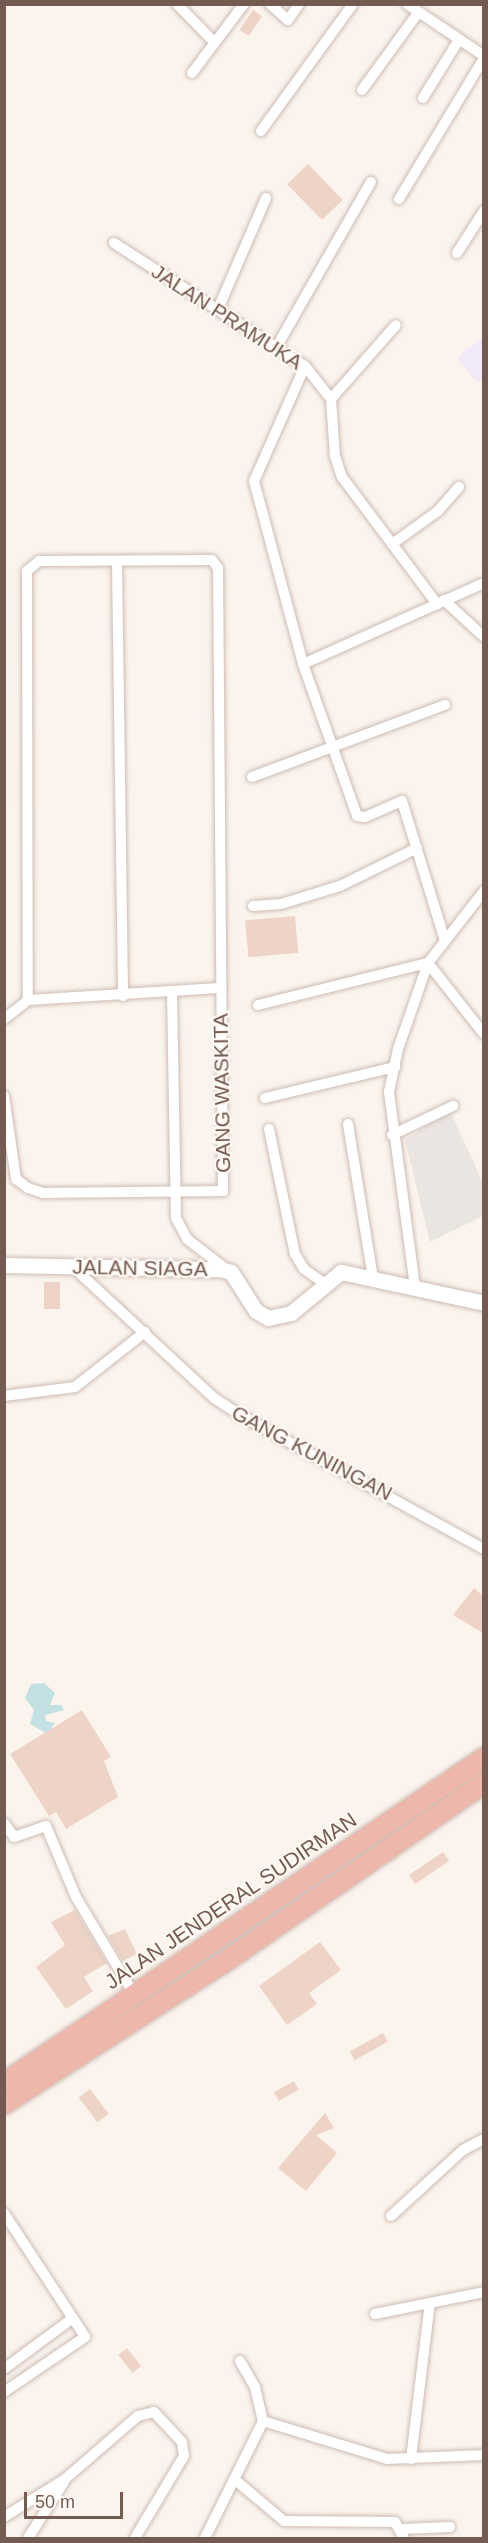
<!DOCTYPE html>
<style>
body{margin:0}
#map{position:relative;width:488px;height:2543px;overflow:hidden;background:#fbf4ed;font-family:Arial,sans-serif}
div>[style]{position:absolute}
.industrial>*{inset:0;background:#ebe5e1}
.education>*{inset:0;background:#f1e9f8}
.water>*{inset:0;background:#c3e1e3}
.building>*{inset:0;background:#edd4c7;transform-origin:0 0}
.roads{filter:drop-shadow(0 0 2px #cdbcb3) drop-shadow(0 0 2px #cdbcb3)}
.street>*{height:10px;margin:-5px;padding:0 5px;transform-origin:5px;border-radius:5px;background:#fff}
.secondary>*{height:15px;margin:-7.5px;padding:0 7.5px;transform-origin:7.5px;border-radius:7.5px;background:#fff}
.highway>*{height:20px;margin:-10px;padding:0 10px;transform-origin:10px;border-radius:10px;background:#eeb7ab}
span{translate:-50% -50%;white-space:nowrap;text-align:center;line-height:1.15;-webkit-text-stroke:4.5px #fef9f3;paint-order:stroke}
.street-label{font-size:21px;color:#745b51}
.frame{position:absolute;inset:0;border:6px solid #745b51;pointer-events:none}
.scale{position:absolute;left:24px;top:2492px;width:99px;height:27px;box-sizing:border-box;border:3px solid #745b51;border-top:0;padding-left:8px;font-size:18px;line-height:21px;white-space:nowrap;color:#745b51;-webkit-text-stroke:4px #fef9f3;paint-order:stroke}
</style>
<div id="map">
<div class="industrial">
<i style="clip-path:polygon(450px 1111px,483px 1183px,483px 1216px,430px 1242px,405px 1140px)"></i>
</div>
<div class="education">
<i style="clip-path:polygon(483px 337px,483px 379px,478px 383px,457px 358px)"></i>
</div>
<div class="water">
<i style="clip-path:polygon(44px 1683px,55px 1693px,50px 1705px,61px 1705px,64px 1710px,45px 1715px,46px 1721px,55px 1723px,47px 1734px,30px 1724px,34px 1710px,25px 1698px,31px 1684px)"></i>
</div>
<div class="building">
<i style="left:253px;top:10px;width:11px;height:24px;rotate:34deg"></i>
<i style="left:308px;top:164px;width:50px;height:29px;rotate:46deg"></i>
<i style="left:295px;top:916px;width:37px;height:50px;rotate:85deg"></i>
<i style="left:44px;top:1282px;width:16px;height:27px"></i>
<i style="clip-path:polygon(474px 1588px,483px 1596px,483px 1633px,453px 1615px)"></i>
<i style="clip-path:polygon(82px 1710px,111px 1757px,104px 1761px,118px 1797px,66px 1829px,56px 1812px,49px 1816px,10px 1754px)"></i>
<i style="left:443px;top:1852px;width:11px;height:41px;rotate:56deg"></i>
<i style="clip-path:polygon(75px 1910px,107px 1963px,84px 1977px,93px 1991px,66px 2009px,36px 1967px,65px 1945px,51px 1922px)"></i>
<i style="clip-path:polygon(125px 1929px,137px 1954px,123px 1961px,108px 1936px)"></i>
<i style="clip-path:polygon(320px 1942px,341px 1970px,309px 1993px,317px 2004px,287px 2025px,259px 1986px)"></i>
<i style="left:383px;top:2033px;width:10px;height:38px;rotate:61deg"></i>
<i style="left:294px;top:2081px;width:10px;height:23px;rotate:61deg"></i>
<i style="left:90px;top:2089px;width:31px;height:14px;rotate:53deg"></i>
<i style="clip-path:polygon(325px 2113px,334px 2128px,316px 2135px,337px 2153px,306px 2191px,278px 2168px)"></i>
<i style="left:127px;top:2348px;width:23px;height:11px;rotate:52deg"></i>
</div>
<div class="roads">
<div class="street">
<i style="left:177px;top:4px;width:54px;rotate:45.7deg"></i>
<i style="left:270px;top:4px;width:24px;rotate:42deg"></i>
<i style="left:288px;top:20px;width:19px;rotate:-55deg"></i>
<i style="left:407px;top:4px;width:93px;rotate:34deg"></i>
<i style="left:192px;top:73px;width:86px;rotate:-53deg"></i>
<i style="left:362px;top:90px;width:95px;rotate:-54deg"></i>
<i style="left:423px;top:98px;width:65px;rotate:-58.3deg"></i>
<i style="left:261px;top:131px;width:157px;rotate:-54.1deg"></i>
<i style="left:399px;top:199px;width:165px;rotate:-58.9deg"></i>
<i style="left:114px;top:243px;width:227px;rotate:32.8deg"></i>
<i style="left:305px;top:366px;width:42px;rotate:51.8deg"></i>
<i style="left:331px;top:399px;width:57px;rotate:86deg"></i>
<i style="left:335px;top:456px;width:22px;rotate:72deg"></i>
<i style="left:342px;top:477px;width:159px;rotate:53.2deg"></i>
<i style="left:457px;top:253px;width:50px;rotate:-57.3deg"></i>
<i style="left:218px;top:309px;width:121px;rotate:-66.6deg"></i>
<i style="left:277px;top:346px;width:189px;rotate:-60.2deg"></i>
<i style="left:305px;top:366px;width:126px;rotate:113.9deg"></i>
<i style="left:254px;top:481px;width:189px;rotate:75deg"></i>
<i style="left:303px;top:664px;width:198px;rotate:-24.1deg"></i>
<i style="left:331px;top:399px;width:98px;rotate:-48.7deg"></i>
<i style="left:392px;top:544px;width:57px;rotate:-35.7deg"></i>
<i style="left:438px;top:511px;width:32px;rotate:-49deg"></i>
<i style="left:117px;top:562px;width:434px;rotate:89.2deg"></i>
<i style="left:444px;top:600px;width:54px;rotate:42.8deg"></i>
<i style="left:303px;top:664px;width:161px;rotate:70.4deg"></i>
<i style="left:357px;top:816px;width:8px;rotate:7deg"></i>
<i style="left:365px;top:817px;width:40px;rotate:-23.4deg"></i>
<i style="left:402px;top:801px;width:146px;rotate:72.9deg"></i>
<i style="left:252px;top:777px;width:206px;rotate:-20.5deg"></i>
<i style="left:253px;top:906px;width:28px;rotate:-4deg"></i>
<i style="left:281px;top:904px;width:62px;rotate:-17deg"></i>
<i style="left:340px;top:886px;width:86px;rotate:-26.3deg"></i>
<i style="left:172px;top:991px;width:227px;rotate:89deg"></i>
<i style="left:176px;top:1218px;width:24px;rotate:62deg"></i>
<i style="left:187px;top:1239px;width:49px;rotate:37.6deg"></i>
<i style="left:258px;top:1005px;width:175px;rotate:-13.9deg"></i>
<i style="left:428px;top:963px;width:90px;rotate:51.7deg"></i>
<i style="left:4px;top:1019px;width:31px;rotate:-38deg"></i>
<i style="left:28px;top:1000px;width:191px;rotate:-3.6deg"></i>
<i style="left:4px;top:1096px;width:84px;rotate:81.8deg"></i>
<i style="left:16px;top:1179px;width:15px;rotate:37deg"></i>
<i style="left:28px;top:1188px;width:16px;rotate:18deg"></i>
<i style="left:43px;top:1193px;width:180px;rotate:-0.6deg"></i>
<i style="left:223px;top:1191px;width:623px;rotate:-90.46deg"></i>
<i style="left:218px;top:568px;width:10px;rotate:-127deg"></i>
<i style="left:212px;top:560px;width:173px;rotate:179.7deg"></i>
<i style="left:39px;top:561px;width:16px;rotate:140deg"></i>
<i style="left:27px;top:571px;width:429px;rotate:89.9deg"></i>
<i style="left:265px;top:1098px;width:134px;rotate:-13.4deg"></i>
<i style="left:348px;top:1124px;width:156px;rotate:80.8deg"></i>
<i style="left:269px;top:1129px;width:128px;rotate:78.3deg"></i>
<i style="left:295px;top:1254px;width:17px;rotate:59deg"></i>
<i style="left:304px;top:1269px;width:24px;rotate:35deg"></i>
<i style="left:392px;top:1135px;width:68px;rotate:-25.4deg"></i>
<i style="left:73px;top:1267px;width:192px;rotate:42.9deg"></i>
<i style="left:214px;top:1398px;width:31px;rotate:33deg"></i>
<i style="left:240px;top:1415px;width:278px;rotate:28.8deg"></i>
<i style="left:415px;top:1287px;width:197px;rotate:-97.6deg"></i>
<i style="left:389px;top:1092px;width:44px;rotate:-78.2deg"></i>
<i style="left:398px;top:1049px;width:91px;rotate:-70.8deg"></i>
<i style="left:428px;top:963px;width:91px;rotate:-52.1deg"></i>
<i style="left:4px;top:1396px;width:72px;rotate:-7.2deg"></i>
<i style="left:75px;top:1387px;width:89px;rotate:-38.2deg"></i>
<i style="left:4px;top:1823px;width:17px;rotate:54deg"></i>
<i style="left:14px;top:1837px;width:34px;rotate:-19deg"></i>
<i style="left:46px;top:1826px;width:77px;rotate:67.1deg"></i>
<i style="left:76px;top:1897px;width:115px;rotate:59.2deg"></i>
<i style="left:4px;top:2213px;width:148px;rotate:56.8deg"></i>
<i style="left:85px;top:2337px;width:98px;rotate:145.8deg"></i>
<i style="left:391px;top:2216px;width:98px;rotate:-42.5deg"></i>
<i style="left:463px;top:2150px;width:24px;rotate:-28deg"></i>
<i style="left:375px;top:2314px;width:111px;rotate:-11.4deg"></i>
<i style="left:240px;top:2361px;width:30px;rotate:60deg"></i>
<i style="left:255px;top:2387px;width:35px;rotate:77deg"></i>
<i style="left:263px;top:2421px;width:130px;rotate:17deg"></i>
<i style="left:387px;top:2459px;width:97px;rotate:-2.4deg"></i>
<i style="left:4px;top:2369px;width:86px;rotate:-36.5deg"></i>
<i style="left:411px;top:2459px;width:157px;rotate:-83.1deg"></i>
<i style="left:234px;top:2479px;width:65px;rotate:40deg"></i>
<i style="left:284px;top:2521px;width:111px;rotate:0.5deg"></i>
<i style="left:395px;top:2522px;width:18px;rotate:61deg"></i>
<i style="left:4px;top:2517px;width:72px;rotate:-31.9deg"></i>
<i style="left:65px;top:2479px;width:96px;rotate:-40.8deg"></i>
<i style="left:138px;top:2416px;width:16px;rotate:-14deg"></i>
<i style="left:154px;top:2412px;width:41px;rotate:47deg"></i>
<i style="left:182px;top:2442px;width:14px;rotate:82deg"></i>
<i style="left:184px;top:2456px;width:96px;rotate:120.9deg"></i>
<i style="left:402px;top:2529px;width:48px;rotate:-2.4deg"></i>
<i style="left:28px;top:2538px;width:67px;rotate:-57.3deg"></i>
<i style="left:205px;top:2538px;width:131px;rotate:-63.6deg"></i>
</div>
<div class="secondary">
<i style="left:4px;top:1265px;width:216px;rotate:1.1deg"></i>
<i style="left:220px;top:1269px;width:11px;rotate:15deg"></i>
<i style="left:231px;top:1272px;width:46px;rotate:57.3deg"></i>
<i style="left:256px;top:1311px;width:14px;rotate:30deg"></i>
<i style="left:268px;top:1318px;width:24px;rotate:-12deg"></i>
<i style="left:291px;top:1313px;width:65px;rotate:-39.4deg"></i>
<i style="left:341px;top:1272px;width:146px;rotate:12.2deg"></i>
</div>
<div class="highway">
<i style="left:4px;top:2083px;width:580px;rotate:-34.1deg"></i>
<i style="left:4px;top:2104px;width:268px;rotate:-32.8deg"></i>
<i style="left:229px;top:1959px;width:310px;rotate:-34.6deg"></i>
</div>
</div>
<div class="street-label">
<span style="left:227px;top:317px;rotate:33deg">JALAN PRAMUKA</span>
<span style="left:222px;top:1093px;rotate:-91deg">GANG WASKITA</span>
<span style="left:140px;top:1268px;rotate:1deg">JALAN SIAGA</span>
<span style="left:312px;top:1453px;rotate:28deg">GANG KUNINGAN</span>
<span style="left:231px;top:1901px;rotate:-34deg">JALAN JENDERAL SUDIRMAN</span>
</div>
<div class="frame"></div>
<div class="scale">50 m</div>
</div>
